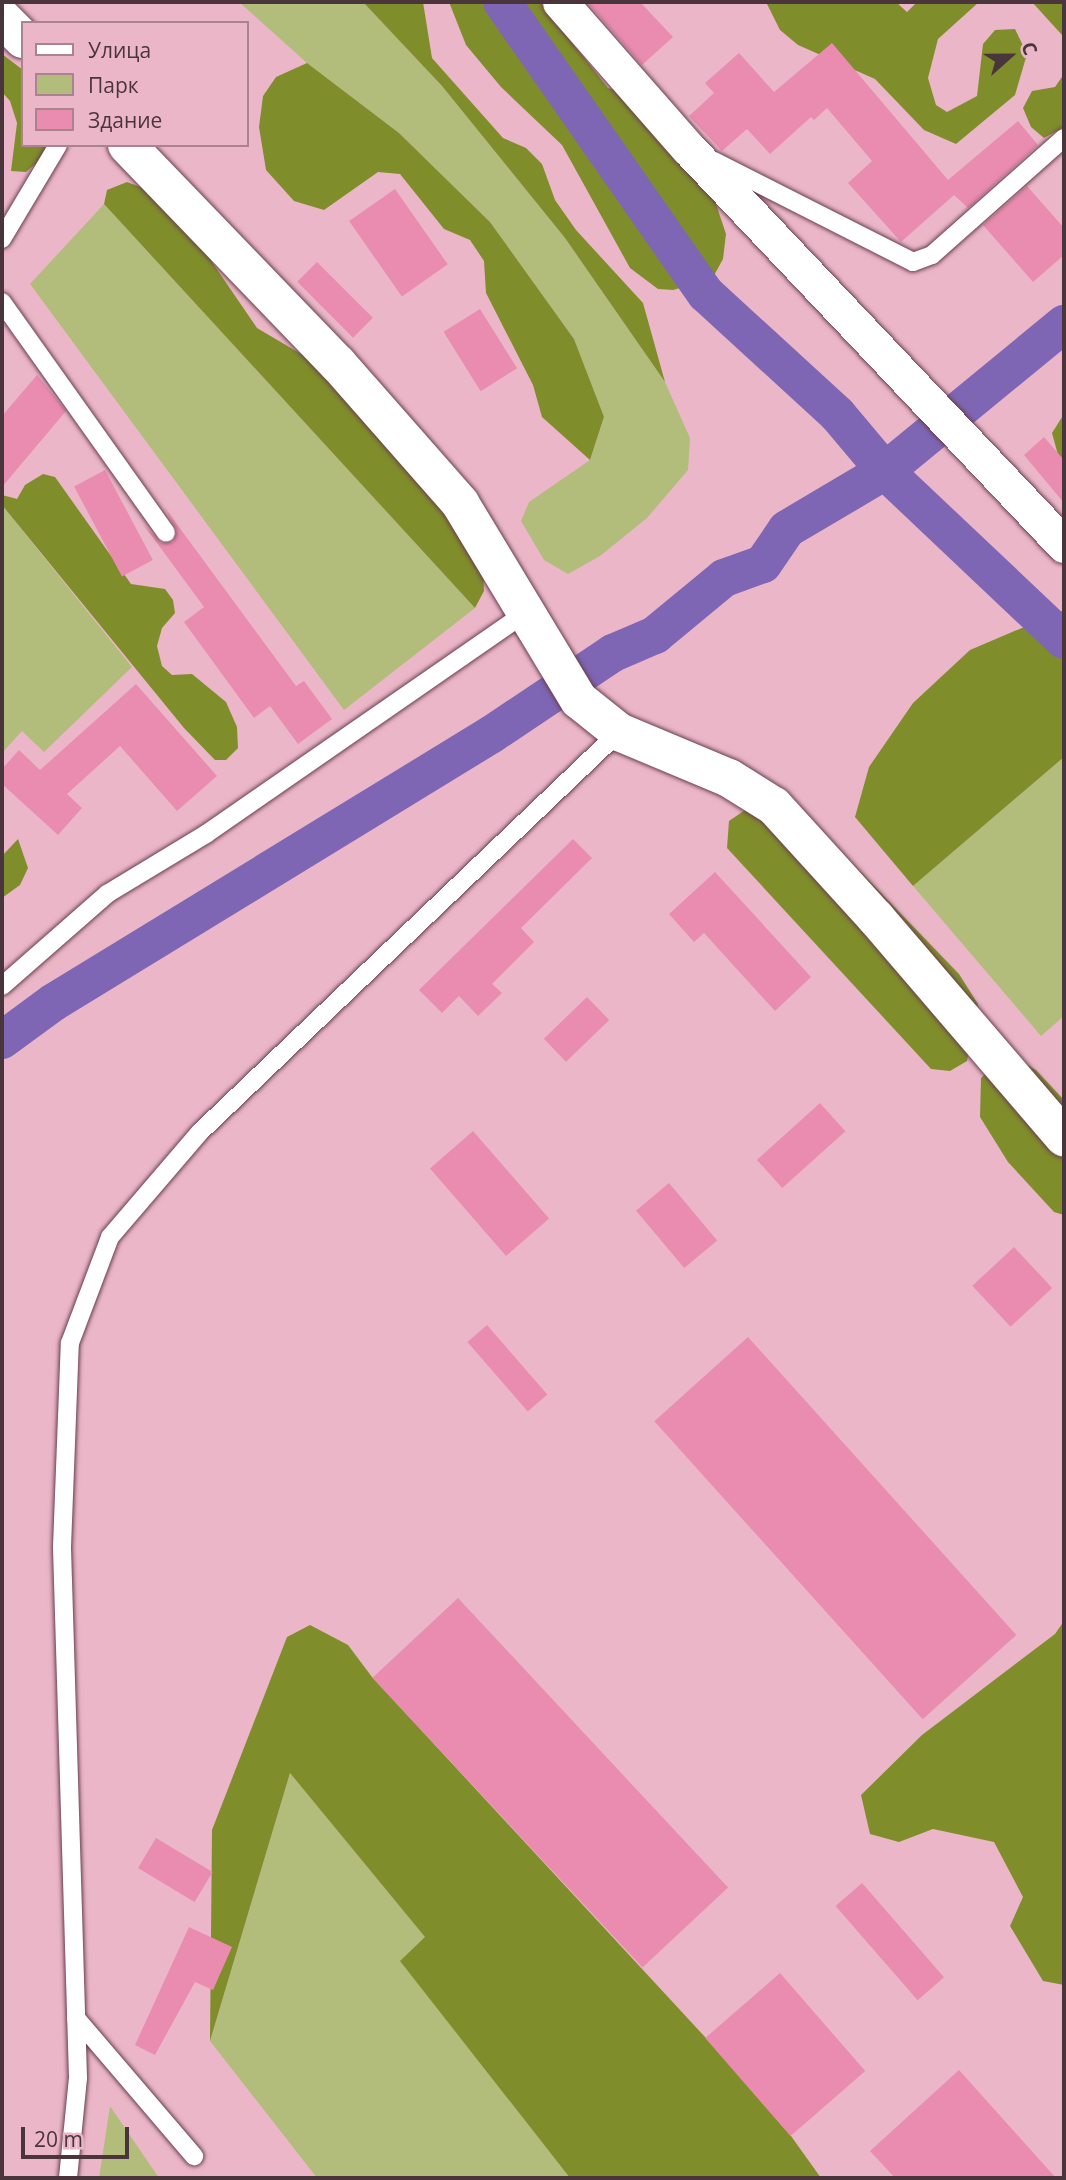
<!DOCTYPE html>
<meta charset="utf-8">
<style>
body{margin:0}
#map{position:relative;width:1066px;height:2180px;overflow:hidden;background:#ebb7c8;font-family:"Open Sans",sans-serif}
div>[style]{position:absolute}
.green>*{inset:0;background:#b2bd7b}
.forest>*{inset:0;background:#808d2b}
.canal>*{height:38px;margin:-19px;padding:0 19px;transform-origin:19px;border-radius:19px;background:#7e66b5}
.building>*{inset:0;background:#ea8cb0;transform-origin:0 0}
.roads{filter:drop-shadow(0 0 2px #6a3e4e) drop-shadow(0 0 2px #6a3e4e)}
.lane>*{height:18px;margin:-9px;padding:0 9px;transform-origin:9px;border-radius:9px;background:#fff}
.street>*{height:35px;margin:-17.5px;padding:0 17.5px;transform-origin:17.5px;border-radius:17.5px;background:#fff}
.secondary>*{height:38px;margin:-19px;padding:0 19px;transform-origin:19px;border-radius:19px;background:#fff}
span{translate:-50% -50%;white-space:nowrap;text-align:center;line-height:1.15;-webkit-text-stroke:5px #ebb7c8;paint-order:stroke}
.frame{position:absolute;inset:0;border:4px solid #4b353d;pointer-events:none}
.legend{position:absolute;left:21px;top:21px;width:228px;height:126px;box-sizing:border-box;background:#ebb7c8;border:2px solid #ab8390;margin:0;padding:9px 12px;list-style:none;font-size:21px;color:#4b353d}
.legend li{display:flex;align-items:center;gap:14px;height:35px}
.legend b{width:35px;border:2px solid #ab8390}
.north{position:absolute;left:975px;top:21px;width:70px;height:70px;-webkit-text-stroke:5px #ebb7c8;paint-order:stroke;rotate:69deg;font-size:19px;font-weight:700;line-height:28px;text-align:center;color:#4b353d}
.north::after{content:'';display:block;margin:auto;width:24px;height:32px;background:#4b353d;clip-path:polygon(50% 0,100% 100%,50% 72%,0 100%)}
.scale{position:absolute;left:21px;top:2127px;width:108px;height:32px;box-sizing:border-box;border:4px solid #4b353d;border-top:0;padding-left:9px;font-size:21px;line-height:24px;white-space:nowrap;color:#4b353d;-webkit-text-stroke:5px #ebb7c8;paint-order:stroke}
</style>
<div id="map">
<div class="green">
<i style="clip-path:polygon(239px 2px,363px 2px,442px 86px,565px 238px,665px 382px,690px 438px,688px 470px,647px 518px,600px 556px,568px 574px,544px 560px,521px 521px,529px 502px,590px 460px,604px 418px,574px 339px,490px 222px,399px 133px,307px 63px)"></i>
<i style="clip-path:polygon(104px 204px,475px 608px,344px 710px,30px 284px)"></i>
<i style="clip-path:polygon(2px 505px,132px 667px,44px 752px,22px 731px,2px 753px)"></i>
<i style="clip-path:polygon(1064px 757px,1064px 1016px,1041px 1036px,913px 886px)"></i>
<i style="clip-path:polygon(290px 1773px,426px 1938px,401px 1961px,570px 2178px,317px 2178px,210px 2041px)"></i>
<i style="clip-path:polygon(110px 2106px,159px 2178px,99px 2178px)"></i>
</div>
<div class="forest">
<i style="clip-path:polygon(363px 2px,423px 2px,432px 58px,503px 138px,526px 148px,542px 164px,555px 200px,576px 230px,643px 303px,665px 382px,565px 238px,442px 86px)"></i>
<i style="clip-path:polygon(449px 2px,540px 2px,608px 88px,629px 93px,712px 192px,726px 234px,723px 259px,712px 279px,673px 290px,658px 289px,630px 268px,562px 145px,501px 87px,466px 45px)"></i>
<i style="clip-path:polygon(766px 2px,896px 2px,907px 12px,917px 2px,979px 2px,938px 39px,928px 78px,936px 105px,947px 112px,977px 96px,983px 44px,995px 30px,1015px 29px,1027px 54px,1015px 95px,956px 144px,924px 130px,875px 79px,798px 45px,780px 30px)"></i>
<i style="clip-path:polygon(1032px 2px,1064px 2px,1064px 42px,1062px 35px)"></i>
<i style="clip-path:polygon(2px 54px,23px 70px,23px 145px,58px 145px,26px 172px,11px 171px,17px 123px,10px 101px,2px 92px)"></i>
<i style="clip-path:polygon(307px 63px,399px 133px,490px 222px,574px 339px,604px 417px,590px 460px,542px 417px,533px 385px,486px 293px,484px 261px,470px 240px,444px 229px,400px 174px,378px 172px,324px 210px,294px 201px,266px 170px,259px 127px,263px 96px,276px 77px)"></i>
<i style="clip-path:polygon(1064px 74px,1064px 127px,1044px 138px,1031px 127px,1023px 108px,1032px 91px,1055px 87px)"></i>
<i style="clip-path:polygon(127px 182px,143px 188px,188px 227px,257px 328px,318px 364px,409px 459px,483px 567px,484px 591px,475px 608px,104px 204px,107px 190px)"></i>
<i style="clip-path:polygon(1064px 414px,1064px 477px,1052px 433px)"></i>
<i style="clip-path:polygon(43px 474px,55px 477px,131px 584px,165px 589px,173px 600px,175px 613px,162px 628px,157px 646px,162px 666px,172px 675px,192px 674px,226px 702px,237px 727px,238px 748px,226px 760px,215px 760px,184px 728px,2px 505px,2px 495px,17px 499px,25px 485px)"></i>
<i style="clip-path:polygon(1064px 610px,1064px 757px,913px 886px,855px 817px,869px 767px,913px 703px,970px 650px)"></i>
<i style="clip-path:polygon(795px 804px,959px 974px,978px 1004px,967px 1061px,950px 1071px,931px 1069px,727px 848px,729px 821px,748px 808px)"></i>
<i style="clip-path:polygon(18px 839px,28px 868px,20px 885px,2px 898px,2px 856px)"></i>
<i style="clip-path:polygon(1021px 1061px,1036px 1070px,1064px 1100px,1064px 1215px,1054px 1212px,1008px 1162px,980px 1117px,981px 1078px,997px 1063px)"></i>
<i style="clip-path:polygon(1064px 1621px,1064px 1985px,1043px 1981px,1010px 1926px,1023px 1897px,994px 1842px,933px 1829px,899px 1842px,870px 1834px,861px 1795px,922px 1735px,1055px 1634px)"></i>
<i style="clip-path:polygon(310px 1625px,348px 1645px,372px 1677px,705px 2037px,791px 2136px,821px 2178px,570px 2178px,400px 1961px,425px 1937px,290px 1773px,210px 2041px,212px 1830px,287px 1637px)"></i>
</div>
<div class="canal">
<i style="left:502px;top:2px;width:356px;rotate:55.1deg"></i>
<i style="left:706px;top:294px;width:178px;rotate:42.5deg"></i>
<i style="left:837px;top:414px;width:75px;rotate:49.9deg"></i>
<i style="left:885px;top:471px;width:246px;rotate:43.4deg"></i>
<i style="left:2px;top:1040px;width:64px;rotate:-36.2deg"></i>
<i style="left:54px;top:1002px;width:513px;rotate:-31.46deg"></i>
<i style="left:492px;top:734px;width:146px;rotate:-33.8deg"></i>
<i style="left:613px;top:653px;width:46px;rotate:-23.2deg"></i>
<i style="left:655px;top:635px;width:89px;rotate:-39.6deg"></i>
<i style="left:724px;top:578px;width:41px;rotate:-19.7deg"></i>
<i style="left:763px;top:564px;width:42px;rotate:-55.6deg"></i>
<i style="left:787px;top:529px;width:114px;rotate:-30.6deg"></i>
<i style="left:885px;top:471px;width:232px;rotate:-39.4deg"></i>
</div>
<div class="building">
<i style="clip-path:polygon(587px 2px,640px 2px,673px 37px,642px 65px)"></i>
<i style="clip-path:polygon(832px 43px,948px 180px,1018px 121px,1038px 145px,968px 208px,954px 195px,901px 242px,848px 183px,872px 161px,827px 108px,814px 120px,811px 117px,770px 154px,747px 129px,722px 151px,689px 116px,714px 93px,705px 83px,739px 53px,774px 92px)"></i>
<i style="clip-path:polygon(1027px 186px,1064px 228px,1064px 255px,1033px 282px,983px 225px)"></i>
<i style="left:395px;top:189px;width:92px;height:56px;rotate:55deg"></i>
<i style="left:317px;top:262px;width:79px;height:28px;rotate:45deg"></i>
<i style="left:480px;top:309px;width:70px;height:43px;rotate:58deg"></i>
<i style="clip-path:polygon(37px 375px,66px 411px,2px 487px,2px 416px)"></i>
<i style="clip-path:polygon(1044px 437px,1064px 460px,1064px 503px,1024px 455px)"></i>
<i style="left:105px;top:470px;width:102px;height:35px;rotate:62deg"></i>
<i style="clip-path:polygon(165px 508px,296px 686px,304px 681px,332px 719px,298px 744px,270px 706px,254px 718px,184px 622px,204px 607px,143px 524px,161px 543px,173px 542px,177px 531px)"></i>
<i style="clip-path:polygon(136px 684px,217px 776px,177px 811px,120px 746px,67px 794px,82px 808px,58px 835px,2px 784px,2px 769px,19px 750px,40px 770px)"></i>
<i style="clip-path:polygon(573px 839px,592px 858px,521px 928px,534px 942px,492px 984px,502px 993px,478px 1016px,459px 996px,442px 1013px,419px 990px)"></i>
<i style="clip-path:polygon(715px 872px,811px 977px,775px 1011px,704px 933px,694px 942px,669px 914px)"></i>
<i style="left:587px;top:997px;width:32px;height:60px;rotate:46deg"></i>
<i style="left:820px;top:1103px;width:38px;height:85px;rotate:48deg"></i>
<i style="left:473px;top:1131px;width:116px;height:57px;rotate:49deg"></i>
<i style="left:669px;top:1183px;width:75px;height:43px;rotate:50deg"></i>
<i style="left:1014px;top:1247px;width:56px;height:57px;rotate:47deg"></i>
<i style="left:487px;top:1325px;width:92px;height:26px;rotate:49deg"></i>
<i style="left:748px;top:1337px;width:401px;height:126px;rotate:48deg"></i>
<i style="left:458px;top:1598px;width:396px;height:117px;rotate:47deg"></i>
<i style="left:156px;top:1838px;width:66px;height:35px;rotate:31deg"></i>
<i style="left:862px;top:1883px;width:125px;height:35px;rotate:49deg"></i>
<i style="clip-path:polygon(189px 1927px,232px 1947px,213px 1990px,195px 1982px,155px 2055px,135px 2045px)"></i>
<i style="left:780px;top:1973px;width:130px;height:99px;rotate:49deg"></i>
<i style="clip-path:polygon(959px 2070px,1056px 2178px,895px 2178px,870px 2151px)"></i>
</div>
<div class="roads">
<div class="lane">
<i style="left:714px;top:161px;width:223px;rotate:26.9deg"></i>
<i style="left:913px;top:262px;width:20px;rotate:-20deg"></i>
<i style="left:932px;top:255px;width:176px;rotate:-41.6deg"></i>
<i style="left:2px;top:239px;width:109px;rotate:-59.2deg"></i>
<i style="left:2px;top:302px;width:283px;rotate:54.6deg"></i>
<i style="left:2px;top:986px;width:140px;rotate:-41.2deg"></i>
<i style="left:107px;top:894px;width:116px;rotate:-31.2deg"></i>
<i style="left:206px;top:834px;width:387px;rotate:-34.7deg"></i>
<i style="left:76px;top:2018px;width:182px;rotate:49.5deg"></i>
<i style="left:68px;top:2178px;width:100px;rotate:-84.3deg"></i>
<i style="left:78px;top:2078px;width:531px;rotate:-91.73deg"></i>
<i style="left:62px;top:1547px;width:204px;rotate:-87.8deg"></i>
<i style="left:70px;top:1343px;width:113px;rotate:-69.3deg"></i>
<i style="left:110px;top:1237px;width:138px;rotate:-49.4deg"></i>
<i style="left:200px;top:1132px;width:579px;rotate:-43.67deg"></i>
</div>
<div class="street">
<i style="left:560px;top:2px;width:194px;rotate:48.8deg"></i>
<i style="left:688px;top:148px;width:547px;rotate:46.56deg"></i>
</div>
<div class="secondary">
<i style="left:2px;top:18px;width:30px;rotate:45deg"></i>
<i style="left:127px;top:145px;width:304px;rotate:46.1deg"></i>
<i style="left:338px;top:364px;width:185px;rotate:48.7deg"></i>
<i style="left:460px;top:503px;width:230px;rotate:58.9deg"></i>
<i style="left:579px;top:700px;width:51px;rotate:38.7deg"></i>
<i style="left:619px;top:732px;width:119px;rotate:22.7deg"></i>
<i style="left:729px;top:778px;width:53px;rotate:31.9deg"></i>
<i style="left:774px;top:806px;width:151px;rotate:47.7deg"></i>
<i style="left:876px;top:918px;width:289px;rotate:49.4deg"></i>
</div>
</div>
<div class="frame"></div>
<ul class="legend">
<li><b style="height:9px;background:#fff"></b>Улица</li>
<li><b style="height:19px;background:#b2bd7b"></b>Парк</li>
<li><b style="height:19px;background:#ea8cb0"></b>Здание</li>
</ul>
<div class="north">С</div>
<div class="scale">20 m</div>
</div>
